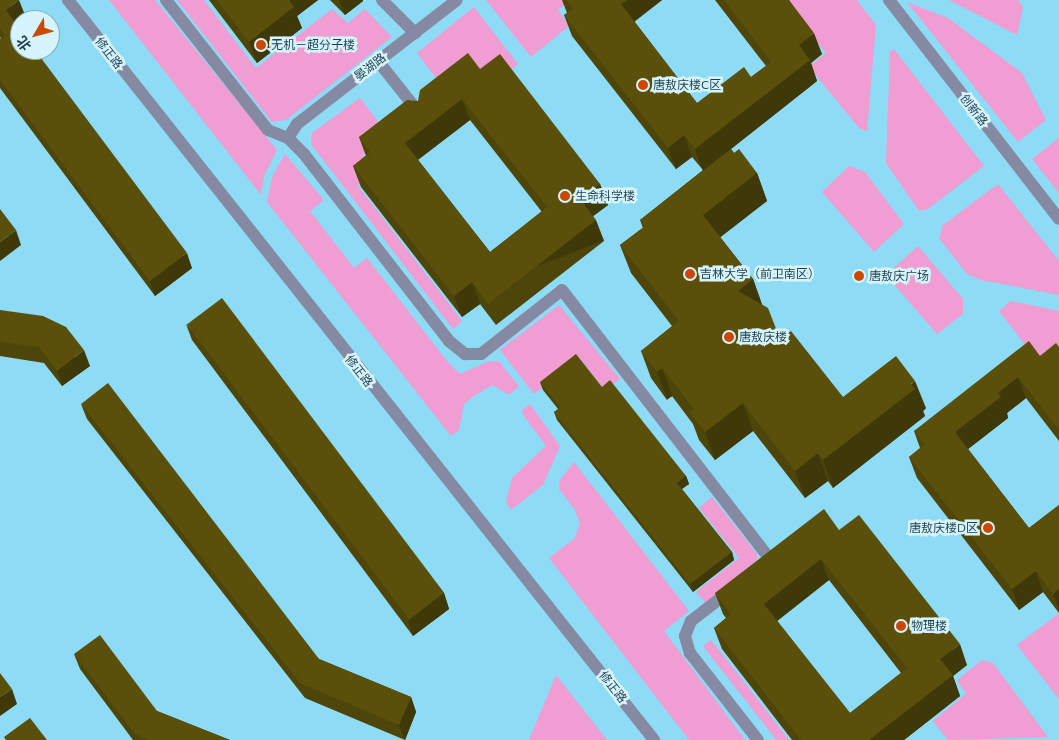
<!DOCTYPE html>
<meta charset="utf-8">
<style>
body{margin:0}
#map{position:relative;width:1059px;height:740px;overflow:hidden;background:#8ddbf4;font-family:Mulish,"Noto Sans SC",sans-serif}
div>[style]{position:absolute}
.green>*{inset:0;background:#ef9dd3;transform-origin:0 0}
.minor>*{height:12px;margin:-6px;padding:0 6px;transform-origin:6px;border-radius:6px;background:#8689a2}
.wall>*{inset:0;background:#4d4509}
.shaded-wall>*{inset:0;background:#3f3808;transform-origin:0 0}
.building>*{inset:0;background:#5a500b;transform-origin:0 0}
.dots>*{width:14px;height:14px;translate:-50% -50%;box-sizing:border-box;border:2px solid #d6f4fe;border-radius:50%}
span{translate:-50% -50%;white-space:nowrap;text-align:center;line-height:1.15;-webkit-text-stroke:5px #d6f4fe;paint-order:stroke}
.poi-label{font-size:12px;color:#1e3f49}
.left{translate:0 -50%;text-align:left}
.right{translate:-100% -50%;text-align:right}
.street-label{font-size:12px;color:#1e3f49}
.north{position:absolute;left:10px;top:10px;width:50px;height:50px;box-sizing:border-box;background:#d6f4fe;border:1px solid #8cacb6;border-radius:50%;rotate:233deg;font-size:14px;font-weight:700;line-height:20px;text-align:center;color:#1e3f49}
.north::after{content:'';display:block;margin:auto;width:18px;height:22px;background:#cc4700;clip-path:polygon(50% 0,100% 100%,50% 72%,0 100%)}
</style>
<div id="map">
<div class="green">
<i style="clip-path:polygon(109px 0,155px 0,277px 150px,264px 176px,261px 195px)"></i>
<i style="clip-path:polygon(177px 0,204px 0,256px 68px,332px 9px,348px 23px,365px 9px,392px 37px,286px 120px,272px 122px)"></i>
<i style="clip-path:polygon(486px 0,571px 0,558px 10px,569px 26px,531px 57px)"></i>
<i style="clip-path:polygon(784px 0,857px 0,876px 25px,867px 131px,859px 128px,809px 67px,826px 53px)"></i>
<i style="clip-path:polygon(949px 0,1018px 0,1023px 7px,1017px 35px)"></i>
<i style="clip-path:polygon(907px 2px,948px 18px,1022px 73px,1046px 120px,1018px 142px)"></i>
<i style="clip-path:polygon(474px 7px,518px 64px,489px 87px,445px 90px,417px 53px)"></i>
<i style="clip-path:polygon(894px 49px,984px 166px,928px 209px,919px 211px,886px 163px,890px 52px)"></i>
<i style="clip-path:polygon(360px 98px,389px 136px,362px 156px,374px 173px,358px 186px,462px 321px,453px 329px,311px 144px,312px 133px)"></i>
<i style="clip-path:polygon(1059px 138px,1059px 193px,1032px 159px)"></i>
<i style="clip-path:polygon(285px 154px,324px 200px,310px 211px,354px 268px,367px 258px,447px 361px,460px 374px,489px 361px,499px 362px,519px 386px,509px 395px,493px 385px,474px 396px,464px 404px,459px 430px,451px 436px,267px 202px,272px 177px)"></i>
<i style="clip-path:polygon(849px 166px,865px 172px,904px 224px,874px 252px,822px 192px)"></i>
<i style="clip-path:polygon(998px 184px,1059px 261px,1059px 295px,981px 280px,967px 274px,939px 238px,943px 225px)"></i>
<i style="clip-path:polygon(918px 246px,963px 299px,963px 314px,937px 334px,886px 275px)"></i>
<i style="clip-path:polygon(1011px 301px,1059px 311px,1059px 364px,1047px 373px,999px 311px)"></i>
<i style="clip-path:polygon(559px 305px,620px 379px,605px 390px,579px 358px,534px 394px,500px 350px)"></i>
<i style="clip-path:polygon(530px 404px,560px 446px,543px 485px,511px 510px,506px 501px,512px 478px,546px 446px,524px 416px,522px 410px)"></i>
<i style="clip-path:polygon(574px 462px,689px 611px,664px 631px,745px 740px,689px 740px,549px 558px,574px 539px,580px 524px,575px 510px,559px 489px,560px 480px)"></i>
<i style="clip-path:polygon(712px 497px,757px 554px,757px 560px,706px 603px,696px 592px,739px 558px,699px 508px)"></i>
<i style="clip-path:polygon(1058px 614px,1059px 616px,1059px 699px,1017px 645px)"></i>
<i style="left:711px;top:640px;width:127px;height:10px;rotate:52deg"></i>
<i style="clip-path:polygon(982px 660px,993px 663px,1048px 737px,948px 740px,933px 721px,966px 694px,957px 680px)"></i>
<i style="clip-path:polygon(556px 675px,607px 740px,529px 740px)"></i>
</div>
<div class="minor">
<i style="left:68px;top:0;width:944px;rotate:51.62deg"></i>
<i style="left:166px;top:0;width:165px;rotate:51.9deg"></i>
<i style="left:268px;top:130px;width:22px;rotate:22deg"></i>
<i style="left:288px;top:138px;width:23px;rotate:45deg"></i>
<i style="left:304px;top:154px;width:237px;rotate:52.2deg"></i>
<i style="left:449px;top:341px;width:21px;rotate:39deg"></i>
<i style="left:465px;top:354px;width:16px"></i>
<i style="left:481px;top:354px;width:103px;rotate:-38.3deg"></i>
<i style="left:562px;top:290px;width:340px;rotate:52.3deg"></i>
<i style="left:770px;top:559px;width:9px;rotate:139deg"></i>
<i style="left:382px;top:0;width:47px;rotate:45deg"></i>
<i style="left:889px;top:0;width:277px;rotate:52.2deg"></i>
<i style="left:378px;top:61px;width:68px;rotate:51.6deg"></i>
<i style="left:288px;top:138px;width:17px;rotate:-57deg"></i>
<i style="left:297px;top:124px;width:202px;rotate:-37.8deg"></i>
<i style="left:731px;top:590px;width:51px;rotate:142.2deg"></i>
<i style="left:691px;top:621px;width:16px;rotate:112deg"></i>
<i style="left:685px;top:636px;width:18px;rotate:74deg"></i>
<i style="left:690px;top:653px;width:110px;rotate:52deg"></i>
</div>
<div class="wall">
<i style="clip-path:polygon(0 0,25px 15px,15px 23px,192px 268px,155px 296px,0 88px,0 39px,1px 38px,0 37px)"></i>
<i style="clip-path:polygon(209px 0,318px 0,297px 16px,302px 28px,257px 63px)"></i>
<i style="clip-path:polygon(330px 0,363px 0,363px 1px,345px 15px)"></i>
<i style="clip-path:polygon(562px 0,662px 0,634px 21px,697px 103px,751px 77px,766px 66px,715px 0,789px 0,822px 54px,811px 63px,817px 81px,731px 149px,734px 153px,757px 173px,767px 201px,720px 237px,753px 279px,762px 305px,780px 339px,843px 397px,926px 408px,923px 411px,925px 416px,833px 488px,828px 481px,805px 498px,753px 431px,715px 460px,699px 440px,693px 424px,672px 396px,667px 400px,651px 378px,641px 351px,672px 326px,631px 273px,620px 245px,643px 228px,640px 220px,703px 170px,692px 157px,676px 169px,572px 36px,564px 15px,567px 13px)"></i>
<i style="clip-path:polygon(evenodd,480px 69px,600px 184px,608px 205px,593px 216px,604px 241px,496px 325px,480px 304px,462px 317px,361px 187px,353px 166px,366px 156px,359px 137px,418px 101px,480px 69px,470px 120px,542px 212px,490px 252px,418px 160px,470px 120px)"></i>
<i style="clip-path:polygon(0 310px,90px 366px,62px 386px,44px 363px,0 356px)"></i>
<i style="clip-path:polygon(186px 324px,444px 593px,449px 609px,413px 636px,192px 340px)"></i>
<i style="clip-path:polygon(1059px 347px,1059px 441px,1026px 398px,1007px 413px,1008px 418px,968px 449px,1029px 528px,1059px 505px,1059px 613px,1043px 592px,1019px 610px,917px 478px,909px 457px,920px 448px,914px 431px,1040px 356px)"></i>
<i style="clip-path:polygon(540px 382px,602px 387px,686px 476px,689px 484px,682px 489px,732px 552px,734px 560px,693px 592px,557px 420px,554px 412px,558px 409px,543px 390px)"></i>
<i style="clip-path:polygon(81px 404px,319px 659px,411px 697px,416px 712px,405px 740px,305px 698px,87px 419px)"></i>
<i style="clip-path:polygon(evenodd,839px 530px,967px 665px,953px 676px,960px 696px,904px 740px,792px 740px,722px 649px,714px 628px,726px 618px,723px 614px,715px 593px,839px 530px,829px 580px,901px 673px,850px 713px,777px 621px,829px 580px)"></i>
<i style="clip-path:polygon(74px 654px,157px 711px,230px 740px,133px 740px,80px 669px)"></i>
</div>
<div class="shaded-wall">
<i style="clip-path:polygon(19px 0,25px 15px,11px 25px,6px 10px)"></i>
<i style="clip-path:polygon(288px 0,318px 0,297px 16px,302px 28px,257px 63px,249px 42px)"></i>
<i style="clip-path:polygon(339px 0,363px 0,363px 1px,345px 15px)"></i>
<i style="clip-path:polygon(627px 0,662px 0,629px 26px,621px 4px)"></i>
<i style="clip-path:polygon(814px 33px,822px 54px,811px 63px,817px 81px,703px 171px,695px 149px,799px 45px)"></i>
<i style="clip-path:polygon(462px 99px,470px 120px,412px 164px,405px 143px)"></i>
<i style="clip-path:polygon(684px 135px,692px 157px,676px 169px,668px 148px)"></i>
<i style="clip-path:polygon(757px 173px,767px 201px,713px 243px,703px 215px)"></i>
<i style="clip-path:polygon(600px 184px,608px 205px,588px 220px,580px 199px)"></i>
<i style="left:596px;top:220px;width:22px;height:137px;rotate:69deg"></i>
<i style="clip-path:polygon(16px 230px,21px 245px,0 261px,0 242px)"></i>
<i style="clip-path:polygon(187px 253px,192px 268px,155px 296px,150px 281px)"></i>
<i style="clip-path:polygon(753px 279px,763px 307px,738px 291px)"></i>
<i style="clip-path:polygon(472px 282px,480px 304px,462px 317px,454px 296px)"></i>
<i style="clip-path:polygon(84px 350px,90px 366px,62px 386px,57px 371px)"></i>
<i style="left:662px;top:368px;width:30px;height:6px;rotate:70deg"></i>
<i style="clip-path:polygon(1018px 377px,1026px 398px,1007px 413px,1008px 418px,963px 453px,955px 432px,998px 393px)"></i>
<i style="clip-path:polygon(915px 381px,926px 408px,923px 411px,925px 416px,833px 488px,823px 460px)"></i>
<i style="clip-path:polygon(743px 403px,753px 431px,715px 460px,705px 432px)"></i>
<i style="clip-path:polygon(818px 453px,828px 481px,805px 498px,795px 471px)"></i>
<i style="clip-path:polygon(686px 476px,689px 484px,680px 490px,677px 483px)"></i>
<i style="clip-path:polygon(732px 552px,734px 560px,693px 592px,690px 584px)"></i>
<i style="clip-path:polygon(821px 559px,829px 580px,772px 625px,764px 604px)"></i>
<i style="clip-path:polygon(1036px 571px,1043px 592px,1019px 610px,1012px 589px)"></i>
<i style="clip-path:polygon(1059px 589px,1059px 610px,1053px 594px)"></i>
<i style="clip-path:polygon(444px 593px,449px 609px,413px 636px,408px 621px)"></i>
<i style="clip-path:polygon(960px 644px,967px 665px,953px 676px,960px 696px,904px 740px,869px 740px,940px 659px)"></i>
<i style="clip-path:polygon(12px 689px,17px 704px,0 716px,0 697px)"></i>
<i style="clip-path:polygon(411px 697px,416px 712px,405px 740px,399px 725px)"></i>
</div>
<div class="building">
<i style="clip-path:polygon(0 0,19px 0,6px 10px,20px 30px,20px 50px,35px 50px,187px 253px,150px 281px,0 80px,0 39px,5px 35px,0 29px)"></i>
<i style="clip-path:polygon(217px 0,289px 0,294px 7px,249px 42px)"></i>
<i style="clip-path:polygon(566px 0,627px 0,621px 4px,697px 103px,744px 67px,751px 77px,771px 62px,724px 0,789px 0,814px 33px,799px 45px,810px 60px,695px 149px,684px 135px,668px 148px,564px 15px,573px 9px)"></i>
<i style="clip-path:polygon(evenodd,468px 53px,480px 69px,500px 54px,600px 184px,580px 199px,596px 220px,488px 304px,472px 282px,454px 296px,353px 166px,370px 152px,359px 137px,407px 100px,418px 101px,420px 90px,468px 53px,462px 99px,547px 207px,490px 252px,405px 143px,462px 99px)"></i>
<i style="clip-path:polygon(731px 149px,734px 153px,739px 149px,757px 173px,703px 215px,753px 279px,738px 291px,768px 308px,780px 339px,791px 331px,843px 397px,896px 356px,915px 381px,911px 384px,915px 389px,823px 460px,818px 453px,795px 471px,743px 403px,705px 432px,689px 412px,694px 409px,662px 368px,657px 372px,641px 351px,679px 321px,620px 245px,645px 226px,640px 220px)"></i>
<i style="clip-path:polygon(0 209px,16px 230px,0 242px)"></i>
<i style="left:222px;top:298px;width:369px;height:44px;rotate:53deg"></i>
<i style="clip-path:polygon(0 310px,43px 316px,66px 327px,84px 350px,57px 371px,39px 347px,0 342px)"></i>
<i style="clip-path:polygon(1029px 341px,1040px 356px,1056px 343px,1059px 347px,1059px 430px,1018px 377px,998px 393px,1001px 397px,955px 432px,1029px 528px,1059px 505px,1059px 589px,1053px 594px,1036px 571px,1012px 589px,909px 457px,925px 445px,914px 431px)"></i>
<i style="clip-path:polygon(576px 354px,602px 387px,610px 380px,686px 476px,677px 483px,732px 552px,690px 584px,554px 412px,561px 408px,540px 382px)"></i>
<i style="clip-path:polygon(108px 383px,319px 659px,411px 697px,399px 725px,300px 683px,81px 404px)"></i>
<i style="clip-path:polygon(evenodd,824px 509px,839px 530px,859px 515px,960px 644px,940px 659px,953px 675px,869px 740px,801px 740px,714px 628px,731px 614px,715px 593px,824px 509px,821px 559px,907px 668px,850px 713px,764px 604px,821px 559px)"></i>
<i style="clip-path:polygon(100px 635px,157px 711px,230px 740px,149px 740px,135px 734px,74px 654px)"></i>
<i style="clip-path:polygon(0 673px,12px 689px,0 697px)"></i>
<i style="clip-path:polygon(30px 718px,47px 740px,6px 740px,4px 737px)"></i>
</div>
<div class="dots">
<i style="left:261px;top:45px;background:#cc4700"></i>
<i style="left:643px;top:85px;background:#cc4700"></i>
<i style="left:565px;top:196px;background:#cc4700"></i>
<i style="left:690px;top:274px;background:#cc4700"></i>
<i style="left:859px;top:276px;background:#cc4700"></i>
<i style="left:729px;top:337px;background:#cc4700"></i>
<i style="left:988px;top:528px;background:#cc4700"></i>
<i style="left:901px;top:626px;background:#cc4700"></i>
</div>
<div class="poi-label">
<span class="left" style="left:271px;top:45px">无机－超分子楼</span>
<span class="left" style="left:653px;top:85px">唐敖庆楼C区</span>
<span class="left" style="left:575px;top:196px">生命科学楼</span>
<span class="left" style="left:700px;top:274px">吉林大学（前卫南区）</span>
<span class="left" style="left:869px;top:276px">唐敖庆广场</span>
<span class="left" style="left:739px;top:337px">唐敖庆楼</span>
<span class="right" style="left:978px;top:528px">唐敖庆楼D区</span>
<span class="left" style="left:911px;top:626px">物理楼</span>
</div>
<div class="street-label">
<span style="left:109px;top:53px;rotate:52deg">修正路</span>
<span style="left:370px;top:67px;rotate:-38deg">晏湖路</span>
<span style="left:974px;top:110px;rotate:52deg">创新路</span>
<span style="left:359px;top:371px;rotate:52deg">修正路</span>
<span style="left:613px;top:687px;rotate:52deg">修正路</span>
</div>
<div class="north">北</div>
</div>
